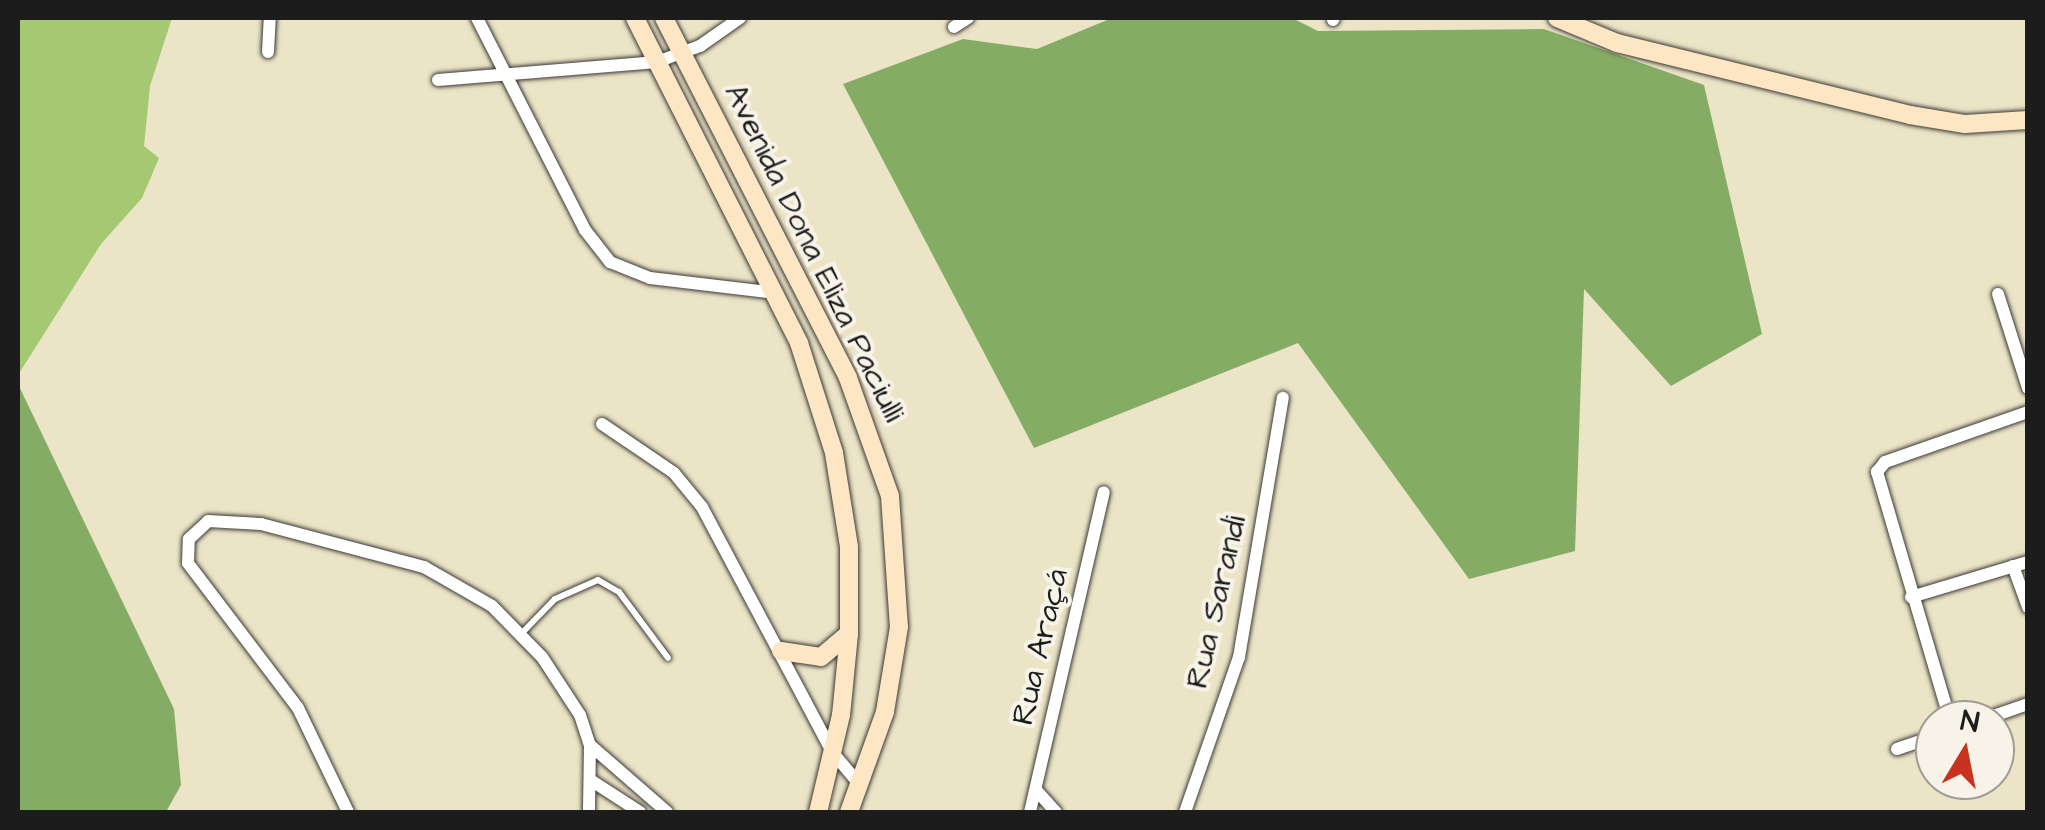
<!DOCTYPE html>
<meta charset="utf-8">
<style>
body{margin:0}
#map{position:relative;width:2045px;height:830px;overflow:hidden;background:#ece4c7;font-family:"Architects Daughter",sans-serif}
div>[style]{position:absolute}
.green>*{inset:0;background:#a5c872}
.forest>*{inset:0;background:#84ac64}
.roads{filter:drop-shadow(0 0 2px #3b3a36) drop-shadow(0 0 2px #3b3a36)}
.lane>*{height:6px;margin:-3px;padding:0 3px;transform-origin:3px;border-radius:3px;background:#fff}
.street>*{height:12px;margin:-6px;padding:0 6px;transform-origin:6px;border-radius:6px;background:#fff}
.secondary>*{height:18px;margin:-9px;padding:0 9px;transform-origin:9px;border-radius:9px;background:#fce6c4}
span{translate:-50% -50%;white-space:nowrap;text-align:center;line-height:1.15;-webkit-text-stroke:8px #f7f3e8;paint-order:stroke}
.street-label{font-size:32px;color:#1c1c1c}
.frame{position:absolute;inset:0;border:20px solid #1c1c1c;pointer-events:none}
.north{position:absolute;left:1915px;top:700px;width:100px;height:100px;box-sizing:border-box;background:#f7f3e8;border:2px solid #9f9d96;border-radius:50%;rotate:10deg;font-size:28px;font-weight:700;line-height:40px;text-align:center;color:#1c1c1c}
.north::after{content:'';display:block;margin:auto;width:35px;height:45px;background:#c8321e;clip-path:polygon(50% 0,100% 100%,50% 72%,0 100%)}
</style>
<div id="map">
<div class="green">
<div style="clip-path:polygon(18px 18px,172px 18px,150px 86px,144px 146px,159px 158px,142px 198px,101px 244px,18px 375px)"></div>
</div>
<div class="forest">
<div style="clip-path:polygon(1112px 18px,1292px 18px,1318px 31px,1544px 29px,1704px 85px,1762px 334px,1671px 386px,1584px 289px,1575px 551px,1469px 579px,1298px 343px,1034px 448px,843px 84px,963px 39px,1037px 49px)"></div>
<div style="clip-path:polygon(18px 384px,174px 709px,181px 785px,166px 812px,18px 812px)"></div>
</div>
<div class="roads">
<div class="lane">
<div style="left:522px;top:633px;width:47px;rotate:-45.9deg"></div>
<div style="left:555px;top:599px;width:47px;rotate:-23.8deg"></div>
<div style="left:598px;top:580px;width:24px;rotate:30deg"></div>
<div style="left:619px;top:592px;width:82px;rotate:53.4deg"></div>
</div>
<div class="street">
<div style="left:477px;top:18px;width:238px;rotate:63deg"></div>
<div style="left:585px;top:230px;width:41px;rotate:52deg"></div>
<div style="left:610px;top:262px;width:43px;rotate:21.8deg"></div>
<div style="left:650px;top:278px;width:127px;rotate:6.8deg"></div>
<div style="left:1333px;top:20px;width:2px;rotate:-63deg"></div>
<div style="left:954px;top:27px;width:17px;rotate:-33deg"></div>
<div style="left:268px;top:52px;width:34px;rotate:-87deg"></div>
<div style="left:438px;top:80px;width:220px;rotate:-4.7deg"></div>
<div style="left:657px;top:62px;width:46px;rotate:-20.4deg"></div>
<div style="left:700px;top:46px;width:49px;rotate:-35deg"></div>
<div style="left:1998px;top:294px;width:99px;rotate:72.3deg"></div>
<div style="left:602px;top:424px;width:87px;rotate:34.2deg"></div>
<div style="left:674px;top:473px;width:44px;rotate:50.5deg"></div>
<div style="left:702px;top:507px;width:279px;rotate:62deg"></div>
<div style="left:833px;top:753px;width:42px;rotate:49.8deg"></div>
<div style="left:2013px;top:566px;width:44px;rotate:69.9deg"></div>
<div style="left:1911px;top:597px;width:122px;rotate:-16.7deg"></div>
<div style="left:1950px;top:720px;width:259px;rotate:-106.4deg"></div>
<div style="left:1877px;top:472px;width:13px;rotate:-51deg"></div>
<div style="left:1885px;top:462px;width:151px;rotate:-19.3deg"></div>
<div style="left:1982px;top:720px;width:49px;rotate:-19.2deg"></div>
<div style="left:590px;top:745px;width:102px;rotate:41deg"></div>
<div style="left:1897px;top:749px;width:40px;rotate:-18.9deg"></div>
<div style="left:592px;top:781px;width:57px;rotate:32.9deg"></div>
<div style="left:1036px;top:790px;width:30px;rotate:48deg"></div>
<div style="left:348px;top:812px;width:115px;rotate:-115.7deg"></div>
<div style="left:298px;top:708px;width:182px;rotate:-127.2deg"></div>
<div style="left:188px;top:563px;width:24px;rotate:-88deg"></div>
<div style="left:189px;top:539px;width:26px;rotate:-43deg"></div>
<div style="left:208px;top:521px;width:53px;rotate:3.2deg"></div>
<div style="left:261px;top:524px;width:169px;rotate:14.8deg"></div>
<div style="left:424px;top:567px;width:78px;rotate:29.8deg"></div>
<div style="left:492px;top:606px;width:71px;rotate:45.6deg"></div>
<div style="left:542px;top:657px;width:69px;rotate:56.8deg"></div>
<div style="left:580px;top:715px;width:32px;rotate:72deg"></div>
<div style="left:590px;top:745px;width:67px;rotate:90.9deg"></div>
<div style="left:1030px;top:812px;width:328px;rotate:-77deg"></div>
<div style="left:1185px;top:812px;width:164px;rotate:-70.8deg"></div>
<div style="left:1239px;top:657px;width:263px;rotate:-80.4deg"></div>
</div>
<div class="secondary">
<div style="left:635px;top:18px;width:364px;rotate:63.2deg"></div>
<div style="left:799px;top:343px;width:115px;rotate:72.3deg"></div>
<div style="left:834px;top:453px;width:95px;rotate:80.9deg"></div>
<div style="left:849px;top:547px;width:87px;rotate:90deg"></div>
<div style="left:849px;top:634px;width:81px;rotate:95.6deg"></div>
<div style="left:841px;top:715px;width:100px;rotate:103.3deg"></div>
<div style="left:664px;top:18px;width:404px;rotate:62.9deg"></div>
<div style="left:848px;top:378px;width:125px;rotate:70.4deg"></div>
<div style="left:890px;top:496px;width:131px;rotate:86.1deg"></div>
<div style="left:899px;top:627px;width:86px;rotate:99.4deg"></div>
<div style="left:885px;top:712px;width:106px;rotate:109.8deg"></div>
<div style="left:1557px;top:18px;width:65px;rotate:22.6deg"></div>
<div style="left:1617px;top:43px;width:302px;rotate:13.8deg"></div>
<div style="left:1910px;top:115px;width:56px;rotate:9.3deg"></div>
<div style="left:1965px;top:124px;width:63px;rotate:-3.6deg"></div>
<div style="left:781px;top:651px;width:40px;rotate:8.5deg"></div>
<div style="left:821px;top:657px;width:35px;rotate:-40deg"></div>
</div>
</div>
<div class="street-label">
<span style="left:814px;top:253px;rotate:64deg">Avenida Dona Eliza Paciulli</span>
<span style="left:1217px;top:602px;rotate:-77deg">Rua Sarandi</span>
<span style="left:1041px;top:647px;rotate:-77deg">Rua Araçá</span>
</div>
<div class="frame"></div>
<div class="north">N</div>
</div>
